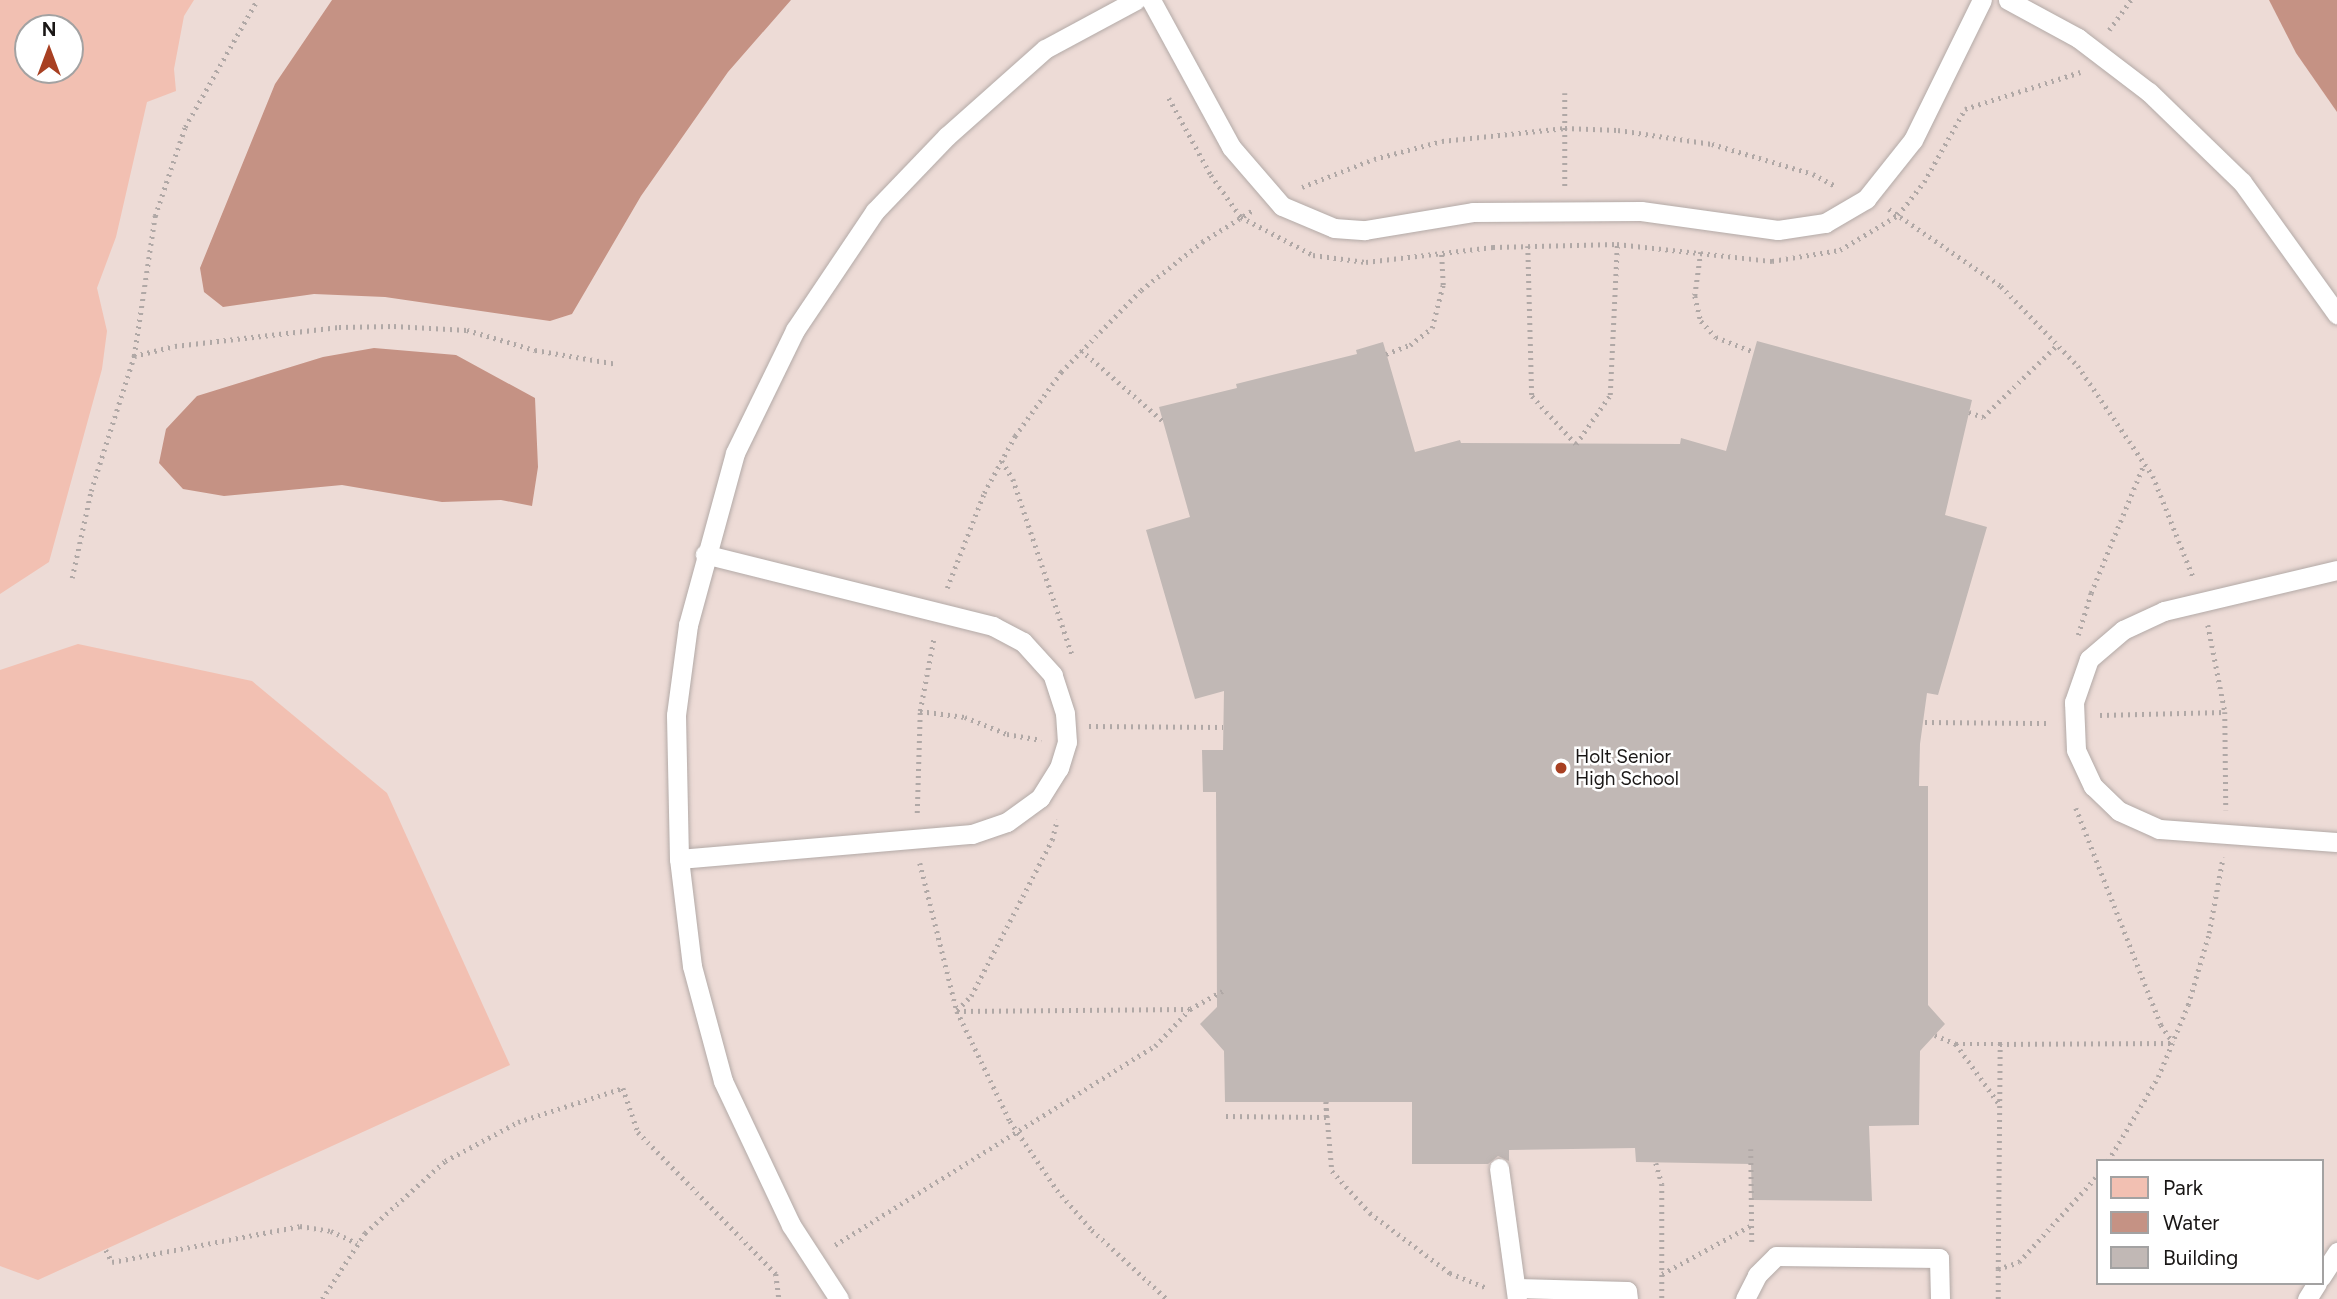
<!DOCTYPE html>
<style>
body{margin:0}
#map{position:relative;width:2337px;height:1299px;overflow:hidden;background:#f3e9e6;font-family:Figtree,sans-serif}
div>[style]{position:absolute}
.built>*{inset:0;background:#eddbd6}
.green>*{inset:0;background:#f2c0b2}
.water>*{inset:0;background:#c59284}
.building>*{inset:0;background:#c1b8b5}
.path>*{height:4.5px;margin-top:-2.25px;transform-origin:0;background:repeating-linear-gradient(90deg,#b0a8a6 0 2px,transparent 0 7px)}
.roads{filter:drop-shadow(0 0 2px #b3aaa7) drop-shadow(0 0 2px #b3aaa7)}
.service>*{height:19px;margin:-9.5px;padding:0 9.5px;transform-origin:9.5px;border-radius:9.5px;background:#fff}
.dots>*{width:19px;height:19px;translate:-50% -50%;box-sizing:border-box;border:4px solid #fff;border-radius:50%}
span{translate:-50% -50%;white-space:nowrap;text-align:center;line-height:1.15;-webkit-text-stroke:5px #fff;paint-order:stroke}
.poi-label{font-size:19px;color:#1a1716}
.left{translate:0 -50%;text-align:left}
.legend{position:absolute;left:2096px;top:1159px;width:228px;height:126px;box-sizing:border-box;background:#fff;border:2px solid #a3a2a2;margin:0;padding:9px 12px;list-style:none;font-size:21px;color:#1a1716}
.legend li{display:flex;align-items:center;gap:14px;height:35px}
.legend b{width:35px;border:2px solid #a3a2a2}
.north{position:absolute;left:14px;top:14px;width:70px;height:70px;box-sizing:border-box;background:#fff;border:2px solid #a3a2a2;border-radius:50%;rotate:0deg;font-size:19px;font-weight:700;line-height:28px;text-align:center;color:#1a1716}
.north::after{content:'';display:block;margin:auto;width:24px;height:32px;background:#a84022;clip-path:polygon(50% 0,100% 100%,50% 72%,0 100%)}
</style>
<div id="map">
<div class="built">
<div style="clip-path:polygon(evenodd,0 0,2337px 0,2337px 1299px,0 1299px,0 0,28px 28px,70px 28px,70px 70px,28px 70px,28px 28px,0 0,2097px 1161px,2321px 1161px,2321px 1283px,2097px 1283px,2097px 1161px)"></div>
</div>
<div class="green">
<div style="clip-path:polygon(evenodd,0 0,194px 0,184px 16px,174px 69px,176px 91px,147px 102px,116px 237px,97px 288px,107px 331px,102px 369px,49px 562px,0 594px,0 0,70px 28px,70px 70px,28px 70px,28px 28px,70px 28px)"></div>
<div style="clip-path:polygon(78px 644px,252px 681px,387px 793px,510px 1065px,38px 1280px,0 1266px,0 670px)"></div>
</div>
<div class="water">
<div style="clip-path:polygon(332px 0,791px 0,728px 72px,641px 196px,572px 314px,550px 321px,385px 297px,314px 294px,223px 307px,204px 292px,200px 268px,275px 84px)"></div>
<div style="clip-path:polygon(2269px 0,2337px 0,2337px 112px,2296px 53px)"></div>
<div style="clip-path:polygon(374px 348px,456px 355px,535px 398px,538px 467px,532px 506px,501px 500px,442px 502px,342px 485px,224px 496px,183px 489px,159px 463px,166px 429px,197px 396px,323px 357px)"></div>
</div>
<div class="building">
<div style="clip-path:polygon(1757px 341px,1972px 400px,1945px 515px,1987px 527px,1938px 695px,1927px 693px,1920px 744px,1919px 786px,1928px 786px,1928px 1005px,1945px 1024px,1920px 1051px,1919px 1125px,1869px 1126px,1872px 1201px,1752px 1200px,1751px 1164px,1636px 1162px,1635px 1148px,1509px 1150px,1509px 1161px,1498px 1156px,1488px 1164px,1412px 1164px,1412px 1102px,1225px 1102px,1224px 1051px,1200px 1024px,1217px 1007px,1216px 792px,1203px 792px,1202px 750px,1223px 750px,1224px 691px,1195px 699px,1146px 530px,1190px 517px,1159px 407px,1237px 388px,1236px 384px,1357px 354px,1356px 350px,1383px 342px,1415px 452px,1460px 440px,1461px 443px,1680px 444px,1681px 438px,1726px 451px)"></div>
</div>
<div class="path">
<div style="left:2109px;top:30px;width:37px;rotate:-54deg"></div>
<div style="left:1565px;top:93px;width:94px;rotate:90deg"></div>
<div style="left:1169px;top:98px;width:88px;rotate:61.4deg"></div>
<div style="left:1211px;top:175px;width:52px;rotate:54.5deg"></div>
<div style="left:1241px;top:217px;width:81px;rotate:27.8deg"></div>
<div style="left:1313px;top:255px;width:53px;rotate:7.5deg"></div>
<div style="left:1366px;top:262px;width:128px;rotate:-6.7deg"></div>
<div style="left:1493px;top:247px;width:124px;rotate:-1.4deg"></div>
<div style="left:1617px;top:244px;width:156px;rotate:6.3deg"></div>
<div style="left:1772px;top:261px;width:69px;rotate:-9.2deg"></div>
<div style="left:1840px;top:250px;width:68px;rotate:-31.1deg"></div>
<div style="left:1898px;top:215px;width:42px;rotate:-51.8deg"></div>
<div style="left:1924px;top:182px;width:84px;rotate:-60.7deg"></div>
<div style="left:1965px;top:109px;width:121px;rotate:-17.8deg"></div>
<div style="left:1302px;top:187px;width:77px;rotate:-21.3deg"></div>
<div style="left:1374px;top:159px;width:70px;rotate:-14.8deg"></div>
<div style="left:1442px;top:141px;width:124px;rotate:-6deg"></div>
<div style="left:1565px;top:128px;width:53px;rotate:2.2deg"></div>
<div style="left:1618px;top:130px;width:95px;rotate:8.5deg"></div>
<div style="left:1712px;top:144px;width:105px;rotate:16.5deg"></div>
<div style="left:1813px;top:174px;width:26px;rotate:28deg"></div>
<div style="left:1889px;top:209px;width:136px;rotate:34.5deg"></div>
<div style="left:2001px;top:286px;width:111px;rotate:46.1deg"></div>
<div style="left:2078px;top:366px;width:133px;rotate:55.7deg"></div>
<div style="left:2153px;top:476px;width:111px;rotate:68.3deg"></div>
<div style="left:1528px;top:246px;width:150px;rotate:88.5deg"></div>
<div style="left:1532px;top:396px;width:65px;rotate:47.5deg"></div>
<div style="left:1576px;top:444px;width:60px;rotate:-55.2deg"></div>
<div style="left:1610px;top:395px;width:151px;rotate:-87.3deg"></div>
<div style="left:1701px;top:252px;width:44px;rotate:97.8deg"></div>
<div style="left:1695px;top:296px;width:26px;rotate:77deg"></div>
<div style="left:1701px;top:321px;width:22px;rotate:47deg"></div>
<div style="left:1716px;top:337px;width:41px;rotate:21.5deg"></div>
<div style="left:1081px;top:350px;width:108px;rotate:40.9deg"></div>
<div style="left:1386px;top:354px;width:26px;rotate:-21deg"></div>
<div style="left:1410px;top:345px;width:28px;rotate:-38deg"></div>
<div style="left:1432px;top:328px;width:44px;rotate:-75.7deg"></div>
<div style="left:1443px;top:285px;width:33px;rotate:-93deg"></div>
<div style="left:134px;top:356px;width:42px;rotate:-13.7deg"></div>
<div style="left:175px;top:346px;width:165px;rotate:-6.6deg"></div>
<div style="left:339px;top:327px;width:55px;rotate:-1deg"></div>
<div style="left:394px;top:326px;width:73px;rotate:3.1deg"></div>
<div style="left:467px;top:330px;width:71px;rotate:16.4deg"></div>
<div style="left:535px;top:350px;width:83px;rotate:9.7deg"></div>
<div style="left:1969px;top:412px;width:15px;rotate:20deg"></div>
<div style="left:1983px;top:417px;width:105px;rotate:-44.2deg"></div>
<div style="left:1002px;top:461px;width:21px;rotate:59deg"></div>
<div style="left:1013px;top:479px;width:185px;rotate:71.4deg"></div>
<div style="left:72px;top:578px;width:89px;rotate:-77.7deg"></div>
<div style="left:91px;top:491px;width:142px;rotate:-72.3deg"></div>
<div style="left:134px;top:356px;width:142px;rotate:-81.5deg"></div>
<div style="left:155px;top:216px;width:94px;rotate:-71.4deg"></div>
<div style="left:185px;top:127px;width:146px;rotate:-60.4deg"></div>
<div style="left:947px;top:588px;width:102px;rotate:-68.7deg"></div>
<div style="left:984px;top:493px;width:65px;rotate:-61.5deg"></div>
<div style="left:1015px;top:436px;width:79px;rotate:-54.3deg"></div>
<div style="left:1061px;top:372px;width:115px;rotate:-45.7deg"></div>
<div style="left:1141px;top:290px;width:78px;rotate:-38.2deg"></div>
<div style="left:1202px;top:242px;width:60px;rotate:-32.1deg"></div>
<div style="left:2208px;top:625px;width:89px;rotate:78.9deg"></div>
<div style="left:2225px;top:712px;width:98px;rotate:89.4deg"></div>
<div style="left:2078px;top:635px;width:44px;rotate:-72.8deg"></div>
<div style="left:2091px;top:593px;width:139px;rotate:-67.7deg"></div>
<div style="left:920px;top:711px;width:45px;rotate:7.6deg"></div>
<div style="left:965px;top:717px;width:45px;rotate:22deg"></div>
<div style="left:1007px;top:734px;width:35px;rotate:10deg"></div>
<div style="left:2100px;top:715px;width:125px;rotate:-1.4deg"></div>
<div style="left:1925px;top:722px;width:123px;rotate:0.5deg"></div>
<div style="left:1089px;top:726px;width:134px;rotate:0.4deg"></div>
<div style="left:2076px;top:808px;width:233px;rotate:68.6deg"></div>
<div style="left:2161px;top:1025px;width:21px;rotate:55deg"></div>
<div style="left:917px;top:813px;width:102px;rotate:-88.3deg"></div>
<div style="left:920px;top:711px;width:75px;rotate:-79.3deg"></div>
<div style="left:920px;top:863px;width:153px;rotate:76deg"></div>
<div style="left:957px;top:1011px;width:122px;rotate:64.3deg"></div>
<div style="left:1010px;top:1121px;width:83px;rotate:55.7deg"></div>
<div style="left:1057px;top:1190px;width:53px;rotate:48.8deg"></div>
<div style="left:1092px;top:1230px;width:102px;rotate:42.6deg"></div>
<div style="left:957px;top:1010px;width:20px;rotate:-45deg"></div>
<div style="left:971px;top:996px;width:176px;rotate:-62.6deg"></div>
<div style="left:1052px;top:840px;width:21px;rotate:-76deg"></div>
<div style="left:957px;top:1011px;width:232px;rotate:-0.5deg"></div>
<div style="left:1935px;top:1035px;width:23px;rotate:23deg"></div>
<div style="left:1956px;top:1044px;width:44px"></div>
<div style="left:1956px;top:1044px;width:75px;rotate:54.2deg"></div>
<div style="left:1226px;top:1116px;width:100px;rotate:0.6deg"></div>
<div style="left:1326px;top:1117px;width:15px;rotate:-90deg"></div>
<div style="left:1326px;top:1102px;width:69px;rotate:85deg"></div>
<div style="left:1332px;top:1171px;width:57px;rotate:47.9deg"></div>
<div style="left:1370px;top:1213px;width:100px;rotate:36.9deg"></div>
<div style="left:1450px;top:1273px;width:40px;rotate:22deg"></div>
<div style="left:1751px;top:1149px;width:94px;rotate:89.4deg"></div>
<div style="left:2108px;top:1161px;width:98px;rotate:-59.2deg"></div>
<div style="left:2158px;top:1077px;width:78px;rotate:-67.4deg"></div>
<div style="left:2188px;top:1005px;width:75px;rotate:-73.7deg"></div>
<div style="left:2209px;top:933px;width:77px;rotate:-79.6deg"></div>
<div style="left:1656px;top:1163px;width:22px;rotate:74deg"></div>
<div style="left:1662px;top:1184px;width:115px;rotate:90deg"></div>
<div style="left:835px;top:1245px;width:377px;rotate:-31.9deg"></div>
<div style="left:1155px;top:1046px;width:51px;rotate:-46.6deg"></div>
<div style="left:1190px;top:1009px;width:39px;rotate:-29deg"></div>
<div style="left:106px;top:1250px;width:13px;rotate:63deg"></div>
<div style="left:112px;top:1262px;width:191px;rotate:-10.8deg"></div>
<div style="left:300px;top:1226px;width:31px;rotate:9deg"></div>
<div style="left:331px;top:1231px;width:29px;rotate:25deg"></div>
<div style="left:1998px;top:1269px;width:225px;rotate:-89.5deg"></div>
<div style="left:2000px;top:1044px;width:173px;rotate:-0.3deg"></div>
<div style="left:1662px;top:1274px;width:102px;rotate:-28.6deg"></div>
<div style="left:322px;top:1299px;width:79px;rotate:-56.9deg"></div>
<div style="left:365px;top:1233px;width:108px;rotate:-42deg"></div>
<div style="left:445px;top:1161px;width:83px;rotate:-28.1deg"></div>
<div style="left:518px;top:1122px;width:110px;rotate:-17.9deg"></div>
<div style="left:623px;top:1088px;width:46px;rotate:71.2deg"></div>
<div style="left:638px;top:1132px;width:198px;rotate:45.8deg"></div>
<div style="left:776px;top:1274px;width:25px;rotate:83deg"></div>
<div style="left:1998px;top:1299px;width:30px;rotate:-90deg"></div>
<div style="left:1998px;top:1269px;width:22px;rotate:-18deg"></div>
<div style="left:2019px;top:1262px;width:116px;rotate:-47.8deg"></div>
</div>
<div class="roads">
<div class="service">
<div style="left:1151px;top:0;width:167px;rotate:61.4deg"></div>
<div style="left:1231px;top:147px;width:78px;rotate:49.2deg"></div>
<div style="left:1282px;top:206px;width:56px;rotate:22.9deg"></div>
<div style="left:1334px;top:228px;width:31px;rotate:4deg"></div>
<div style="left:1365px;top:230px;width:109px;rotate:-9.5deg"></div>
<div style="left:1473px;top:212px;width:168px;rotate:-0.3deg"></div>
<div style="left:1641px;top:211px;width:138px;rotate:7.9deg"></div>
<div style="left:1778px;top:230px;width:48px;rotate:-8.5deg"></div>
<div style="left:1825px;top:223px;width:48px;rotate:-30.3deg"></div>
<div style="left:1866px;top:199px;width:75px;rotate:-51.5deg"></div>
<div style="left:1913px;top:140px;width:156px;rotate:-63.8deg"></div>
<div style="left:2008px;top:0;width:80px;rotate:28.5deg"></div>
<div style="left:2078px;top:38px;width:89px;rotate:37.3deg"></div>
<div style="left:2149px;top:92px;width:129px;rotate:44.1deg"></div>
<div style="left:2242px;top:182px;width:163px;rotate:54.3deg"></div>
<div style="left:2337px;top:570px;width:178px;rotate:166.7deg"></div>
<div style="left:2164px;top:611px;width:45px;rotate:155.1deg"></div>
<div style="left:2123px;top:630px;width:45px;rotate:139.5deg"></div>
<div style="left:2089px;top:659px;width:46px;rotate:109.2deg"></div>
<div style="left:2074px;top:702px;width:48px;rotate:87.6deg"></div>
<div style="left:2076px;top:750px;width:40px;rotate:65deg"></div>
<div style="left:2093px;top:786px;width:36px;rotate:44deg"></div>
<div style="left:2119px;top:811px;width:44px;rotate:24.2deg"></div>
<div style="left:2159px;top:829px;width:178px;rotate:4.2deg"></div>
<div style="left:679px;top:859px;width:294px;rotate:-4.9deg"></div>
<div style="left:972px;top:834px;width:37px;rotate:-19deg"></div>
<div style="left:1007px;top:822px;width:41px;rotate:-36deg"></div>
<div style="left:1040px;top:798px;width:36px;rotate:-58deg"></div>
<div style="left:1059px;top:768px;width:27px;rotate:-73deg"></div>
<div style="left:1067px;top:742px;width:29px;rotate:-94deg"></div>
<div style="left:1065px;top:713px;width:40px;rotate:-108deg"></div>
<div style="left:1053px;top:675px;width:45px;rotate:-132.3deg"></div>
<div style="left:1023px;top:642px;width:34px;rotate:-152deg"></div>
<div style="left:993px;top:626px;width:297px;rotate:-166deg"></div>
<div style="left:1499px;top:1168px;width:132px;rotate:82.2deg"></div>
<div style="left:2321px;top:1277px;width:30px;rotate:-57deg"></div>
<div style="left:1517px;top:1288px;width:110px;rotate:1.6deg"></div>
<div style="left:1627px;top:1291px;width:8px;rotate:83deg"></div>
<div style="left:839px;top:1299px;width:88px;rotate:-123deg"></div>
<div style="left:791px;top:1225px;width:159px;rotate:-115.3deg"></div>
<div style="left:723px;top:1081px;width:119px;rotate:-105.1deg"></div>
<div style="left:692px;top:966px;width:108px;rotate:-96.9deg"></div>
<div style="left:679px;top:859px;width:144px;rotate:-91.2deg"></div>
<div style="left:676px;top:715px;width:91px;rotate:-82.4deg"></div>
<div style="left:688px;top:625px;width:178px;rotate:-74.7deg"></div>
<div style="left:735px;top:453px;width:137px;rotate:-64deg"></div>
<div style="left:795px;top:330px;width:143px;rotate:-56.1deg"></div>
<div style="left:875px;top:211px;width:104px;rotate:-46.2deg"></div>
<div style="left:947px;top:136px;width:131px;rotate:-41.6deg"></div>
<div style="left:1045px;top:49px;width:103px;rotate:-28.3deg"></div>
<div style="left:1745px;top:1299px;width:27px;rotate:-63deg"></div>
<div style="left:1757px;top:1275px;width:27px;rotate:-45deg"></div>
<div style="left:1776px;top:1256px;width:163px;rotate:0.7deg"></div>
<div style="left:1939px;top:1258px;width:41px;rotate:88.6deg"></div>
<div style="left:2307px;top:1299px;width:19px;rotate:-58deg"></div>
</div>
</div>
<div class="dots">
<div style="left:1561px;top:768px;background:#a84022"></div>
</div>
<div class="poi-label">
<span class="left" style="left:1575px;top:768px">Holt Senior<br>High School</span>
</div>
<ul class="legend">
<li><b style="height:19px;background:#f2c0b2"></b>Park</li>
<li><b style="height:19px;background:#c59284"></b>Water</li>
<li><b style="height:19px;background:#c1b8b5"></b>Building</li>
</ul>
<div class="north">N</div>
</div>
